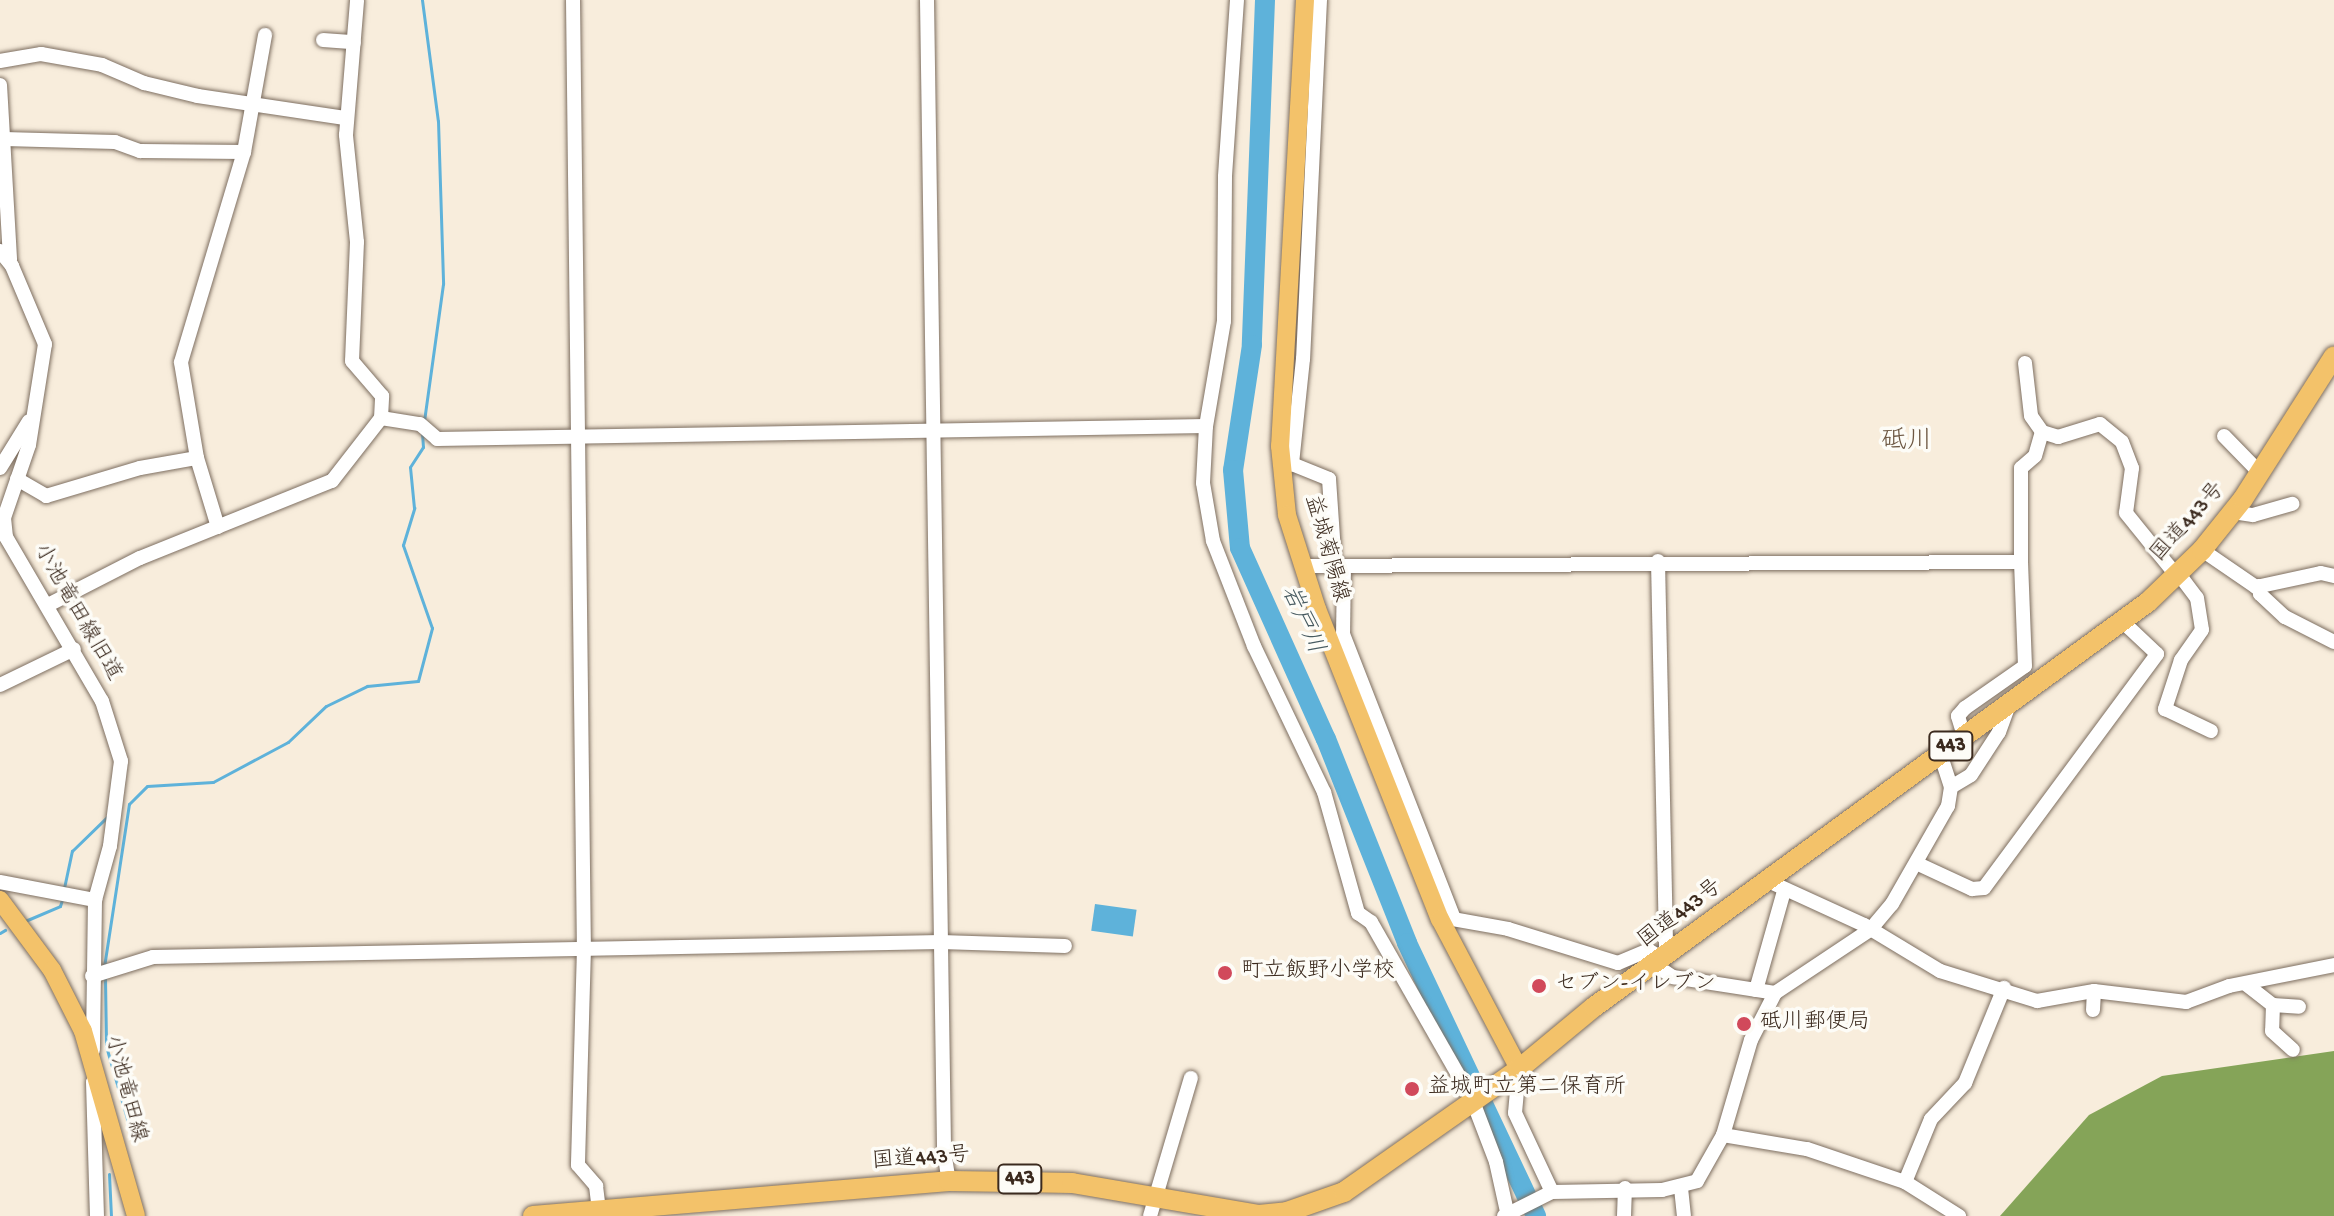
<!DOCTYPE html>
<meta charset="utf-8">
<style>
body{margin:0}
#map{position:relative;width:2334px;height:1216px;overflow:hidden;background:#f8eddc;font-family:"Gochi Hand","Klee One",sans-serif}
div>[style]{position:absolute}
.forest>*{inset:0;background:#85a458}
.water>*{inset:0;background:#5eb2da;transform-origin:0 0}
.stream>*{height:3px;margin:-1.5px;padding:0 1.5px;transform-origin:1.5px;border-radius:1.5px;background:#5eb2da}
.river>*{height:20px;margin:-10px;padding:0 10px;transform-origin:10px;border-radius:10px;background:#5eb2da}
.roads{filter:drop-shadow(0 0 2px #7d6e60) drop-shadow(0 0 2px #7d6e60)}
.minor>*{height:14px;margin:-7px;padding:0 7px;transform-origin:7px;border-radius:7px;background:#fff}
.major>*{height:18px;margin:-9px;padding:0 9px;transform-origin:9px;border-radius:9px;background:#f3c26a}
.highway>*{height:20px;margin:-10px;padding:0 10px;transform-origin:10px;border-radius:10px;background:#f3c26a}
.dots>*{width:22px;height:22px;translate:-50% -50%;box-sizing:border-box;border:4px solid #fdfcf7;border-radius:50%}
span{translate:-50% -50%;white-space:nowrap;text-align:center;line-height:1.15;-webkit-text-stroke:7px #fdfcf7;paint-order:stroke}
.shield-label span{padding:2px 6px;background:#fdfcf7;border:2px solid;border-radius:6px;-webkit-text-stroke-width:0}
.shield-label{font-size:20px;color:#3b2a1e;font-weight:700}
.street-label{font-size:22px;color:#3b2a1e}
.poi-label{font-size:22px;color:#3b2a1e}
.left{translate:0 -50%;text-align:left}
.water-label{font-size:24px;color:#475a60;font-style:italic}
.quarter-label{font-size:26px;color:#6d5742}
</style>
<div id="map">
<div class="forest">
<div style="clip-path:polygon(2334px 1051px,2334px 1216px,2000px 1216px,2089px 1115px,2162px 1076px)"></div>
</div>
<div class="water">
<div style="left:1095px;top:904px;width:42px;height:27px;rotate:8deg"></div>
</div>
<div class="stream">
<div style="left:422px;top:0;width:122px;rotate:82.5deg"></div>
<div style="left:438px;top:121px;width:163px;rotate:88.2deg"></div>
<div style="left:443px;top:284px;width:138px;rotate:97.9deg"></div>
<div style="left:64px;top:888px;width:38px;rotate:-78deg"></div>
<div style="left:72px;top:851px;width:49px;rotate:-44.2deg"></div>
<div style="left:25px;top:921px;width:38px;rotate:-23deg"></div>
<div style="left:60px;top:906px;width:6px;rotate:-72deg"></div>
<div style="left:0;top:933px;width:6px;rotate:-31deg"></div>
<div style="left:104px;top:967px;width:165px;rotate:-81.3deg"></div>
<div style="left:129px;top:804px;width:25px;rotate:-45deg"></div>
<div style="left:147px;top:786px;width:66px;rotate:-3.5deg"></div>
<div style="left:213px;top:782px;width:85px;rotate:-28.1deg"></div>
<div style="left:288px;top:742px;width:52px;rotate:-43.5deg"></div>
<div style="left:326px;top:706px;width:46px;rotate:-26deg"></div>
<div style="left:367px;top:686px;width:51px;rotate:-5.6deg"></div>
<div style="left:418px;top:681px;width:55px;rotate:-75.2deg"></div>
<div style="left:432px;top:628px;width:88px;rotate:-109.3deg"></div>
<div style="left:403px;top:545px;width:39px;rotate:-73deg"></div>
<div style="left:414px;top:508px;width:41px;rotate:-95.6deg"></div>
<div style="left:410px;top:467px;width:24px;rotate:-57deg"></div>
<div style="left:423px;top:447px;width:14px;rotate:-94deg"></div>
<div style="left:105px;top:979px;width:67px;rotate:89.1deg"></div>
<div style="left:106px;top:1046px;width:86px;rotate:73.9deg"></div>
<div style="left:109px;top:1174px;width:42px;rotate:87.3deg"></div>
</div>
<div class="river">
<div style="left:1265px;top:0;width:345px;rotate:92.2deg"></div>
<div style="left:1252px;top:345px;width:126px;rotate:98.6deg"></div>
<div style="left:1233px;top:470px;width:78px;rotate:84.9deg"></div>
<div style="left:1240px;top:548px;width:209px;rotate:65.8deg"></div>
<div style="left:1326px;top:739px;width:219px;rotate:68.3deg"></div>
<div style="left:1407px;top:943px;width:302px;rotate:64.7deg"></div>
</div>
<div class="roads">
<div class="minor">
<div style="left:573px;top:0;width:948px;rotate:89.34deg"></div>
<div style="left:584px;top:948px;width:217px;rotate:91.6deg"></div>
<div style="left:578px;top:1165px;width:28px;rotate:49deg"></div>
<div style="left:596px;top:1186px;width:24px;rotate:83deg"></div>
<div style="left:927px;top:0;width:1151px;rotate:89.15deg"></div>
<div style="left:944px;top:1151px;width:30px;rotate:81deg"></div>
<div style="left:1237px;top:0;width:177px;rotate:93.9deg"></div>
<div style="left:1225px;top:177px;width:144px;rotate:90.4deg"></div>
<div style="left:1224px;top:321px;width:107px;rotate:99.7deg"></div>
<div style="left:1206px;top:426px;width:57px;rotate:93deg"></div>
<div style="left:1203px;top:483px;width:59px;rotate:80.2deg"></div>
<div style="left:1213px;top:541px;width:113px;rotate:68.7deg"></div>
<div style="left:1254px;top:646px;width:162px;rotate:64.4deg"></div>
<div style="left:1324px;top:792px;width:126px;rotate:74.3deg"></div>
<div style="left:1358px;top:913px;width:16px;rotate:35deg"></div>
<div style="left:1371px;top:922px;width:204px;rotate:60.3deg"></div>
<div style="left:1472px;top:1099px;width:67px;rotate:69.1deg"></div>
<div style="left:1496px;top:1162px;width:55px;rotate:77.5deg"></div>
<div style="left:1320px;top:0;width:359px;rotate:92.7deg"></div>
<div style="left:1303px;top:359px;width:106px;rotate:96deg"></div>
<div style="left:1292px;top:464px;width:40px;rotate:22deg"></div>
<div style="left:1329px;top:479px;width:87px;rotate:86.1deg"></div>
<div style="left:323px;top:40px;width:31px;rotate:4deg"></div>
<div style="left:0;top:61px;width:42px;rotate:-9.7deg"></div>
<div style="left:41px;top:54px;width:62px;rotate:10.2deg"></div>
<div style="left:102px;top:65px;width:46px;rotate:23.2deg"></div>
<div style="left:144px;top:83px;width:56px;rotate:13.5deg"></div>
<div style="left:198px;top:96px;width:150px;rotate:8.5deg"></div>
<div style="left:0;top:85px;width:175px;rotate:86.7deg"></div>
<div style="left:4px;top:139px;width:111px;rotate:1.5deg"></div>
<div style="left:115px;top:142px;width:27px;rotate:20deg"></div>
<div style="left:140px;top:151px;width:104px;rotate:0.6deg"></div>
<div style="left:0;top:251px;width:19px;rotate:51deg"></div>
<div style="left:12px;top:266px;width:85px;rotate:67.1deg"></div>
<div style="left:45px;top:344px;width:102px;rotate:99deg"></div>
<div style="left:29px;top:445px;width:77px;rotate:108.9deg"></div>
<div style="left:4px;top:518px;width:19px;rotate:84deg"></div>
<div style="left:6px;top:537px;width:190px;rotate:59.7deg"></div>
<div style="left:102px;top:701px;width:63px;rotate:72.4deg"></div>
<div style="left:121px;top:761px;width:86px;rotate:97.4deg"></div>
<div style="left:110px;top:846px;width:56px;rotate:105.5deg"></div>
<div style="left:95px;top:900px;width:150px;rotate:90.8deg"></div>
<div style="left:2025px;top:363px;width:53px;rotate:83.5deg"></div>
<div style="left:2031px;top:416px;width:19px;rotate:55deg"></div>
<div style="left:2042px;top:432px;width:17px;rotate:17deg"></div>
<div style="left:2058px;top:437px;width:44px;rotate:-17.2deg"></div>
<div style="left:2100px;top:424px;width:28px;rotate:39deg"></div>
<div style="left:2122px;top:442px;width:28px;rotate:69deg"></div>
<div style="left:2132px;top:468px;width:45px;rotate:97.6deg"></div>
<div style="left:2126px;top:513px;width:80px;rotate:51.1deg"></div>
<div style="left:381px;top:418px;width:39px;rotate:9deg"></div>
<div style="left:420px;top:424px;width:23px;rotate:41deg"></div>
<div style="left:437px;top:439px;width:769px;rotate:-0.97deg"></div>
<div style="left:2224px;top:436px;width:53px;rotate:45.8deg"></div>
<div style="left:0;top:468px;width:55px;rotate:-58.3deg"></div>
<div style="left:17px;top:479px;width:34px;rotate:30deg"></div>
<div style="left:46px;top:496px;width:98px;rotate:-16.6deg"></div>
<div style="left:140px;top:468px;width:58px;rotate:-10deg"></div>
<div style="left:2233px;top:512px;width:20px;rotate:9deg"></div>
<div style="left:2253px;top:515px;width:41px;rotate:-15.8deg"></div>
<div style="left:218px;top:527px;width:72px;rotate:-106.9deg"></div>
<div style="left:197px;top:458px;width:97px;rotate:-99.5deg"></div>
<div style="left:181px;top:362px;width:219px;rotate:-73.3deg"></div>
<div style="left:244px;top:152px;width:119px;rotate:-79.8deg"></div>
<div style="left:2202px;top:550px;width:65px;rotate:34.4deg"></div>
<div style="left:2256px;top:587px;width:66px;rotate:-12.2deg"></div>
<div style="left:2321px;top:573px;width:13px;rotate:13deg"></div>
<div style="left:1658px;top:561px;width:395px;rotate:88.8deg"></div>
<div style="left:1304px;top:566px;width:717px;rotate:-0.32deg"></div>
<div style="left:2021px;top:562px;width:94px;rotate:-90deg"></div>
<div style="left:2021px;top:468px;width:18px;rotate:-41deg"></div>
<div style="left:2035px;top:456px;width:25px;rotate:-74deg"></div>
<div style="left:1344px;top:566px;width:68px;rotate:90.8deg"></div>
<div style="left:1343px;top:634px;width:305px;rotate:68.7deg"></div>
<div style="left:2178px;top:573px;width:31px;rotate:53deg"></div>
<div style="left:2197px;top:598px;width:32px;rotate:81deg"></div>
<div style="left:2202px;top:630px;width:37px;rotate:125deg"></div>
<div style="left:2181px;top:660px;width:52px;rotate:108.1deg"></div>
<div style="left:2165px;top:709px;width:51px;rotate:25.6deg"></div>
<div style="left:2259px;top:586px;width:8px;rotate:83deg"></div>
<div style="left:2260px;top:594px;width:34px;rotate:43deg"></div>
<div style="left:2285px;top:617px;width:55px;rotate:27deg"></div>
<div style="left:48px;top:605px;width:103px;rotate:-27.1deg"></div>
<div style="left:140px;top:558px;width:207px;rotate:-21.9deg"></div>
<div style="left:332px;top:481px;width:80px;rotate:-52.1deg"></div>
<div style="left:381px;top:418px;width:22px;rotate:-87deg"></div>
<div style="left:382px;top:396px;width:46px;rotate:-130.6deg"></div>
<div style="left:352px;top:361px;width:119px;rotate:-87.6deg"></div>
<div style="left:357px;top:242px;width:108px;rotate:-95.9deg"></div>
<div style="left:346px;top:135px;width:135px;rotate:-85.3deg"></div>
<div style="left:0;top:685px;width:82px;rotate:-25.9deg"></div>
<div style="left:1964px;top:736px;width:21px;rotate:-107deg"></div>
<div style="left:1958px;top:716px;width:11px;rotate:-49deg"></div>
<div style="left:1965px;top:708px;width:73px;rotate:-35deg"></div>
<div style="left:2025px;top:666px;width:104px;rotate:-92.2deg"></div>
<div style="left:1951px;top:787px;width:23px;rotate:-31deg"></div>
<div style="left:1971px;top:775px;width:51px;rotate:-56.9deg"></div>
<div style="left:1999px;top:732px;width:30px;rotate:-70deg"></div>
<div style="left:1916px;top:863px;width:62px;rotate:24.9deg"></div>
<div style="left:1972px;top:889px;width:12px;rotate:-5deg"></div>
<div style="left:1984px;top:888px;width:291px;rotate:-53.5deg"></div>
<div style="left:2157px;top:654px;width:48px;rotate:-136.7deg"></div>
<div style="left:1768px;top:881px;width:106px;rotate:24.6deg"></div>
<div style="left:1864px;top:925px;width:89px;rotate:31.2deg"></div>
<div style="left:1940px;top:971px;width:102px;rotate:17.2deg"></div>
<div style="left:2037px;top:1001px;width:58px;rotate:-10deg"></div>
<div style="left:2094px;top:991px;width:93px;rotate:6.8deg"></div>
<div style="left:2186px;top:1002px;width:46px;rotate:-20.4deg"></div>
<div style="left:2229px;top:986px;width:107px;rotate:-11.3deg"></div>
<div style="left:0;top:882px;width:97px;rotate:10.7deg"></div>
<div style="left:1447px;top:918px;width:62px;rotate:10.2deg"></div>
<div style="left:1508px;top:929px;width:115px;rotate:17.2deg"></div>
<div style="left:1618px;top:963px;width:33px;rotate:-23deg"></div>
<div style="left:1648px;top:950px;width:17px;rotate:31deg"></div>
<div style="left:1655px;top:965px;width:22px;rotate:34deg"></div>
<div style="left:1673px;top:977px;width:103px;rotate:8.9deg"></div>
<div style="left:92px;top:976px;width:64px;rotate:-17.3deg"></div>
<div style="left:153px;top:957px;width:788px;rotate:-1.09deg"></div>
<div style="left:941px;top:942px;width:124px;rotate:1.8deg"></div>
<div style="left:2247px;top:985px;width:33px;rotate:38deg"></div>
<div style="left:2273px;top:1005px;width:26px;rotate:4deg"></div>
<div style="left:1756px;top:990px;width:103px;rotate:-74.2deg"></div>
<div style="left:2273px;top:1005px;width:26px;rotate:92deg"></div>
<div style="left:2272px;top:1031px;width:28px;rotate:42deg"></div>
<div style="left:2093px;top:1010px;width:19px;rotate:-87deg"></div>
<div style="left:1519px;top:1069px;width:44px;rotate:95.2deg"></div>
<div style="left:1515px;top:1113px;width:87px;rotate:64.9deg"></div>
<div style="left:93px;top:1082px;width:134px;rotate:88.3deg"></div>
<div style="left:1723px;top:1135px;width:85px;rotate:9.5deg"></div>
<div style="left:1807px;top:1149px;width:103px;rotate:18.6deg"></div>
<div style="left:1905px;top:1182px;width:64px;rotate:32.2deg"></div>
<div style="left:1905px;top:1182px;width:68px;rotate:-67.6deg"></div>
<div style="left:1931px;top:1119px;width:50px;rotate:-46.6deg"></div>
<div style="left:1965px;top:1083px;width:103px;rotate:-67.7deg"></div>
<div style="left:1681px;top:1188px;width:28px;rotate:84deg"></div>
<div style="left:1150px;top:1216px;width:144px;rotate:-73.5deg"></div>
<div style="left:1504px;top:1216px;width:54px;rotate:-26.6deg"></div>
<div style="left:1552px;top:1192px;width:110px;rotate:-1deg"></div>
<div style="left:1662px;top:1190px;width:36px;rotate:-14deg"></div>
<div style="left:1697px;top:1181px;width:53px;rotate:-60.5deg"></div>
<div style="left:1723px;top:1135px;width:99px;rotate:-73.6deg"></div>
<div style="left:1751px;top:1040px;width:53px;rotate:-62.9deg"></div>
<div style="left:1775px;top:993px;width:114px;rotate:-33.6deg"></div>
<div style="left:1870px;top:930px;width:34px;rotate:-50deg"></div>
<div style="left:1892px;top:904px;width:113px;rotate:-60.3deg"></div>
<div style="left:1948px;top:806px;width:19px;rotate:-81deg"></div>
<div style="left:1951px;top:787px;width:35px;rotate:-108deg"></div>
<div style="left:1624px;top:1216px;width:28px;rotate:-88deg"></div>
</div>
<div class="major">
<div style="left:1305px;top:0;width:447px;rotate:93.2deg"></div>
<div style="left:1280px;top:446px;width:69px;rotate:84.2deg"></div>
<div style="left:1287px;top:515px;width:99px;rotate:72.3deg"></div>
<div style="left:1317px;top:609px;width:334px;rotate:68.4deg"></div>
<div style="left:1440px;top:919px;width:170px;rotate:62.2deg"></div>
<div style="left:0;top:900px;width:87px;rotate:53.4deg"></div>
<div style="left:52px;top:970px;width:68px;rotate:63.1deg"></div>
<div style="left:83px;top:1031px;width:192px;rotate:74deg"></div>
</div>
<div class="highway">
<div style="left:533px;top:1216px;width:417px;rotate:-4.8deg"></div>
<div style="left:949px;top:1181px;width:123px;rotate:0.9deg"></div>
<div style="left:1072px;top:1183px;width:190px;rotate:9.7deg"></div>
<div style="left:1259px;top:1215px;width:28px;rotate:-6deg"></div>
<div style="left:1287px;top:1212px;width:60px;rotate:-19.3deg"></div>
<div style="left:1344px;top:1192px;width:214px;rotate:-35.1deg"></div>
<div style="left:1519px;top:1069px;width:97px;rotate:-39.6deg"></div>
<div style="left:1594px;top:1007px;width:686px;rotate:-36.17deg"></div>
<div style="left:2148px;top:602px;width:75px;rotate:-43.9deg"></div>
<div style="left:2202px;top:550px;width:65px;rotate:-51.2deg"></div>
<div style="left:2243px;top:499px;width:169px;rotate:-57.5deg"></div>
</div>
</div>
<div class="dots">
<div style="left:1225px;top:973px;background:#d1495b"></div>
<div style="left:1539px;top:986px;background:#d1495b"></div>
<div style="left:1744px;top:1024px;background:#d1495b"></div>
<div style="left:1412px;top:1089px;background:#d1495b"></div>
</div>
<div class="shield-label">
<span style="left:1951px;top:746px">443</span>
<span style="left:1020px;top:1179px">443</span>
</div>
<div class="street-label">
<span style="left:2189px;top:523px;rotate:-48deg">国道443号</span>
<span style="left:1325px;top:549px;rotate:74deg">益城菊陽線</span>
<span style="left:76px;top:613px;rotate:60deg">小池竜田線旧道</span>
<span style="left:1681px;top:915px;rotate:-37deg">国道443号</span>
<span style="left:124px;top:1089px;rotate:75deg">小池竜田線</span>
<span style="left:921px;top:1160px;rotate:-4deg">国道443号</span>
</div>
<div class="poi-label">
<span class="left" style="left:1241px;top:973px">町立飯野小学校</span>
<span class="left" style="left:1555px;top:986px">セブン-イレブン</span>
<span class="left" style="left:1760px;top:1024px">砥川郵便局</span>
<span class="left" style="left:1428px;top:1089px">益城町立第二保育所</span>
</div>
<div class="water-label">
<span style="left:1301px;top:620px;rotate:66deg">岩戸川</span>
</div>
<div class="quarter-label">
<span style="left:1907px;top:443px">砥川</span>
</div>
</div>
